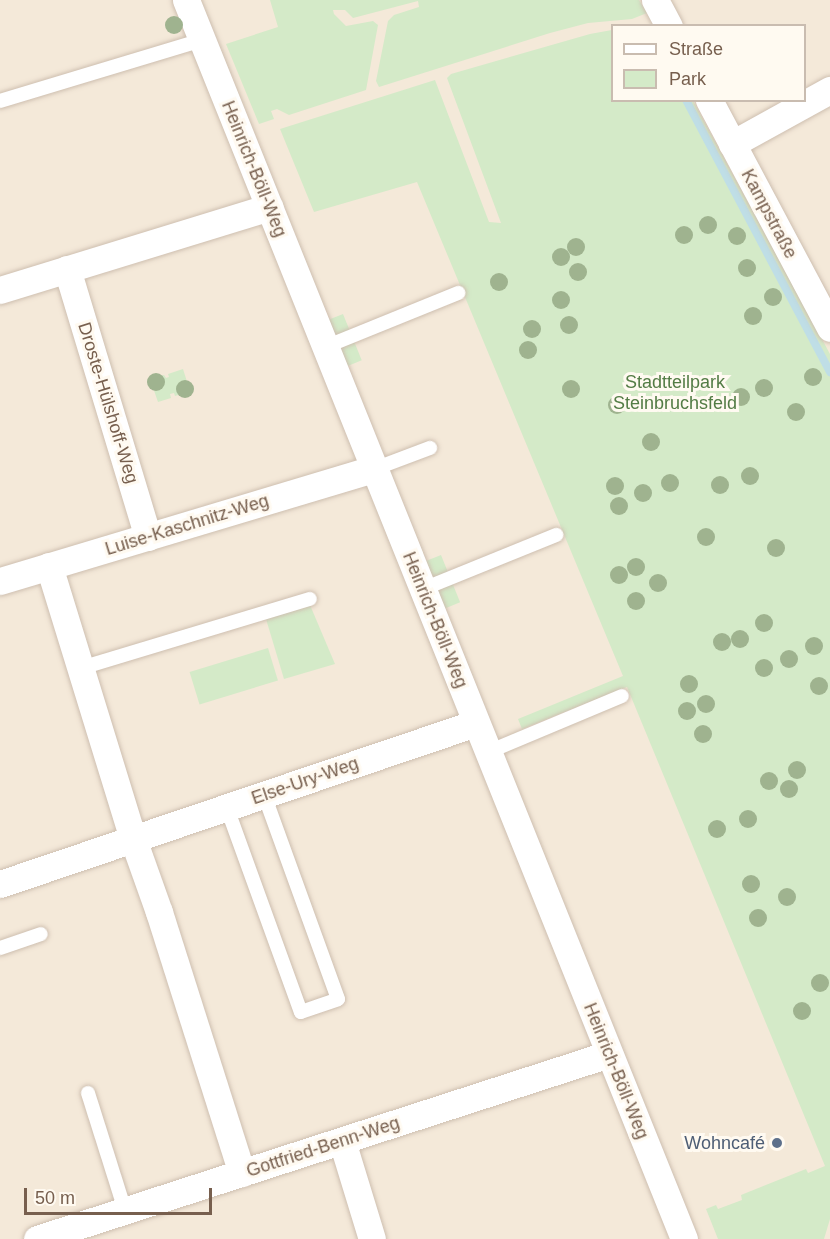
<!DOCTYPE html>
<meta charset="utf-8">
<style>
body{margin:0}
#map{position:relative;width:830px;height:1239px;overflow:hidden;background:#fcf6ea;font-family:Helvetica,sans-serif}
div>[style]{position:absolute}
.residential>*{inset:0;background:#f4e9d9}
.green>*{inset:0;background:#d4eac8;transform-origin:0 0}
.stream>*{height:8px;margin:-4px;padding:0 4px;transform-origin:4px;border-radius:4px;background:#bfdee6}
.roads{filter:drop-shadow(0 0 2px #cebfb0) drop-shadow(0 0 2px #cebfb0)}
.service>*{height:14px;margin:-7px;padding:0 7px;transform-origin:7px;border-radius:7px;background:#fff}
.minor>*{height:27px;margin:-13.5px;padding:0 13.5px;transform-origin:13.5px;border-radius:13.5px;background:#fff}
.trees>*{width:18px;height:18px;margin:-9px;border-radius:50%;background:#9fb38f}
.dots>*{width:16px;height:16px;translate:-50% -50%;box-sizing:border-box;border:3px solid #fffaf1;border-radius:50%}
span{translate:-50% -50%;white-space:nowrap;text-align:center;line-height:1.15;-webkit-text-stroke:6px #fffaf1;paint-order:stroke}
.street-label{font-size:18px;color:#775f4e}
.park-label{font-size:18px;color:#537c45}
.service-label{font-size:18px;color:#4e5e75}
.right{translate:-100% -50%;text-align:right}
.legend{position:absolute;left:611px;top:24px;width:195px;height:78px;box-sizing:border-box;background:#fffaf1;border:2px solid #c9bcb0;margin:0;padding:8px 10px;list-style:none;font-size:18px;color:#775f4e}
.legend li{display:flex;align-items:center;gap:12px;height:30px}
.legend b{width:30px;border:2px solid #c9bcb0}
.scale{position:absolute;left:24px;top:1188px;width:188px;height:27px;box-sizing:border-box;border:3px solid #775f4e;border-top:0;padding-left:8px;font-size:18px;line-height:21px;white-space:nowrap;color:#775f4e;-webkit-text-stroke:4px #fffaf1;paint-order:stroke}
</style>
<div id="map">
<div class="residential">
<div style="clip-path:polygon(evenodd,0 0,830px 0,830px 1239px,0 1239px,0 0,612px 26px,804px 26px,804px 100px,612px 100px,612px 26px)"></div>
</div>
<div class="green">
<div style="clip-path:polygon(270px 0,639px 0,647px 13px,632px 19px,588px 23px,550px 33px,379px 87px,376px 81px,388px 21px,394px 15px,419px 7px,418px 1px,353px 18px,345px 10px,333px 10px,334px 14px,346px 26px,373px 21px,378px 25px,366px 90px,289px 115px,277px 109px,271px 111px,274px 119px,259px 124px,226px 44px,278px 27px)"></div>
<div style="clip-path:polygon(612px 30px,612px 100px,693px 101px,830px 354px,830px 1219px,824px 1239px,718px 1239px,706px 1209px,716px 1205px,718px 1209px,742px 1200px,741px 1195px,806px 1169px,808px 1173px,825px 1166px,627px 687px,522px 729px,518px 719px,623px 676px,417px 182px,314px 212px,280px 129px,435px 80px,489px 222px,501px 223px,447px 78px,451px 74px,590px 34px)"></div>
<div style="left:343px;top:314px;width:50px;height:21px;rotate:68deg"></div>
<div style="clip-path:polygon(183px 369px,190px 391px,175px 396px,174px 393px,170px 394px,171px 398px,158px 402px,150px 379px,164px 375px,166px 378px,169px 377px,168px 374px)"></div>
<div style="left:441px;top:555px;width:51px;height:21px;rotate:68deg"></div>
<div style="clip-path:polygon(310px 605px,335px 664px,284px 679px,266px 619px)"></div>
<div style="left:268px;top:648px;width:34px;height:82px;rotate:73deg"></div>
</div>
<div class="stream">
<div style="left:686px;top:100px;width:308px;rotate:62.1deg"></div>
</div>
<div class="roads">
<div class="service">
<div style="left:0;top:101px;width:211px;rotate:-16.8deg"></div>
<div style="left:325px;top:347px;width:144px;rotate:-22.1deg"></div>
<div style="left:374px;top:469px;width:60px;rotate:-20.6deg"></div>
<div style="left:423px;top:589px;width:144px;rotate:-22.1deg"></div>
<div style="left:81px;top:668px;width:239px;rotate:-16.8deg"></div>
<div style="left:488px;top:752px;width:145px;rotate:-22.7deg"></div>
<div style="left:227px;top:808px;width:217px;rotate:70.1deg"></div>
<div style="left:301px;top:1012px;width:39px;rotate:-19deg"></div>
<div style="left:338px;top:999px;width:217px;rotate:-109.9deg"></div>
<div style="left:0;top:948px;width:43px;rotate:-18.9deg"></div>
<div style="left:88px;top:1093px;width:123px;rotate:72.5deg"></div>
</div>
<div class="minor">
<div style="left:186px;top:0;width:1335px;rotate:68.1deg"></div>
<div style="left:655px;top:0;width:30px;rotate:62deg"></div>
<div style="left:709px;top:100px;width:258px;rotate:62deg"></div>
<div style="left:732px;top:144px;width:112px;rotate:-28.9deg"></div>
<div style="left:67px;top:269px;width:280px;rotate:73.2deg"></div>
<div style="left:0;top:290px;width:282px;rotate:-17.1deg"></div>
<div style="left:49px;top:566px;width:286px;rotate:72.9deg"></div>
<div style="left:133px;top:839px;width:77px;rotate:70.4deg"></div>
<div style="left:159px;top:912px;width:274px;rotate:72.4deg"></div>
<div style="left:0;top:581px;width:390px;rotate:-16.7deg"></div>
<div style="left:0;top:884px;width:502px;rotate:-18.69deg"></div>
<div style="left:342px;top:1141px;width:102px;rotate:73deg"></div>
<div style="left:37px;top:1239px;width:601px;rotate:-17.92deg"></div>
</div>
</div>
<div class="trees">
<div style="left:174px;top:25px"></div>
<div style="left:708px;top:225px"></div>
<div style="left:684px;top:235px"></div>
<div style="left:737px;top:236px"></div>
<div style="left:576px;top:247px"></div>
<div style="left:561px;top:257px"></div>
<div style="left:747px;top:268px"></div>
<div style="left:578px;top:272px"></div>
<div style="left:499px;top:282px"></div>
<div style="left:773px;top:297px"></div>
<div style="left:561px;top:300px"></div>
<div style="left:753px;top:316px"></div>
<div style="left:569px;top:325px"></div>
<div style="left:532px;top:329px"></div>
<div style="left:528px;top:350px"></div>
<div style="left:813px;top:377px"></div>
<div style="left:156px;top:382px"></div>
<div style="left:764px;top:388px"></div>
<div style="left:185px;top:389px"></div>
<div style="left:571px;top:389px"></div>
<div style="left:741px;top:397px"></div>
<div style="left:617px;top:405px"></div>
<div style="left:796px;top:412px"></div>
<div style="left:651px;top:442px"></div>
<div style="left:750px;top:476px"></div>
<div style="left:670px;top:483px"></div>
<div style="left:720px;top:485px"></div>
<div style="left:615px;top:486px"></div>
<div style="left:643px;top:493px"></div>
<div style="left:619px;top:506px"></div>
<div style="left:706px;top:537px"></div>
<div style="left:776px;top:548px"></div>
<div style="left:636px;top:567px"></div>
<div style="left:619px;top:575px"></div>
<div style="left:658px;top:583px"></div>
<div style="left:636px;top:601px"></div>
<div style="left:764px;top:623px"></div>
<div style="left:740px;top:639px"></div>
<div style="left:722px;top:642px"></div>
<div style="left:814px;top:646px"></div>
<div style="left:789px;top:659px"></div>
<div style="left:764px;top:668px"></div>
<div style="left:689px;top:684px"></div>
<div style="left:819px;top:686px"></div>
<div style="left:706px;top:704px"></div>
<div style="left:687px;top:711px"></div>
<div style="left:703px;top:734px"></div>
<div style="left:797px;top:770px"></div>
<div style="left:769px;top:781px"></div>
<div style="left:789px;top:789px"></div>
<div style="left:748px;top:819px"></div>
<div style="left:717px;top:829px"></div>
<div style="left:751px;top:884px"></div>
<div style="left:787px;top:897px"></div>
<div style="left:758px;top:918px"></div>
<div style="left:820px;top:983px"></div>
<div style="left:802px;top:1011px"></div>
</div>
<div class="dots">
<div style="left:777px;top:1143px;background:#5c6f8a"></div>
</div>
<div class="street-label">
<span style="left:254px;top:169px;rotate:68deg">Heinrich-Böll-Weg</span>
<span style="left:769px;top:214px;rotate:62deg">Kampstraße</span>
<span style="left:108px;top:403px;rotate:73deg">Droste-Hülshoff-Weg</span>
<span style="left:187px;top:525px;rotate:-17deg">Luise-Kaschnitz-Weg</span>
<span style="left:435px;top:620px;rotate:68deg">Heinrich-Böll-Weg</span>
<span style="left:305px;top:781px;rotate:-19deg">Else-Ury-Weg</span>
<span style="left:616px;top:1071px;rotate:68deg">Heinrich-Böll-Weg</span>
<span style="left:323px;top:1147px;rotate:-18deg">Gottfried-Benn-Weg</span>
</div>
<div class="park-label">
<span style="left:675px;top:393px">Stadtteilpark<br>Steinbruchsfeld</span>
</div>
<div class="service-label">
<span class="right" style="left:765px;top:1143px">Wohncafé</span>
</div>
<ul class="legend">
<li><b style="height:8px;background:#fff"></b>Straße</li>
<li><b style="height:16px;background:#d4eac8"></b>Park</li>
</ul>
<div class="scale">50 m</div>
</div>
